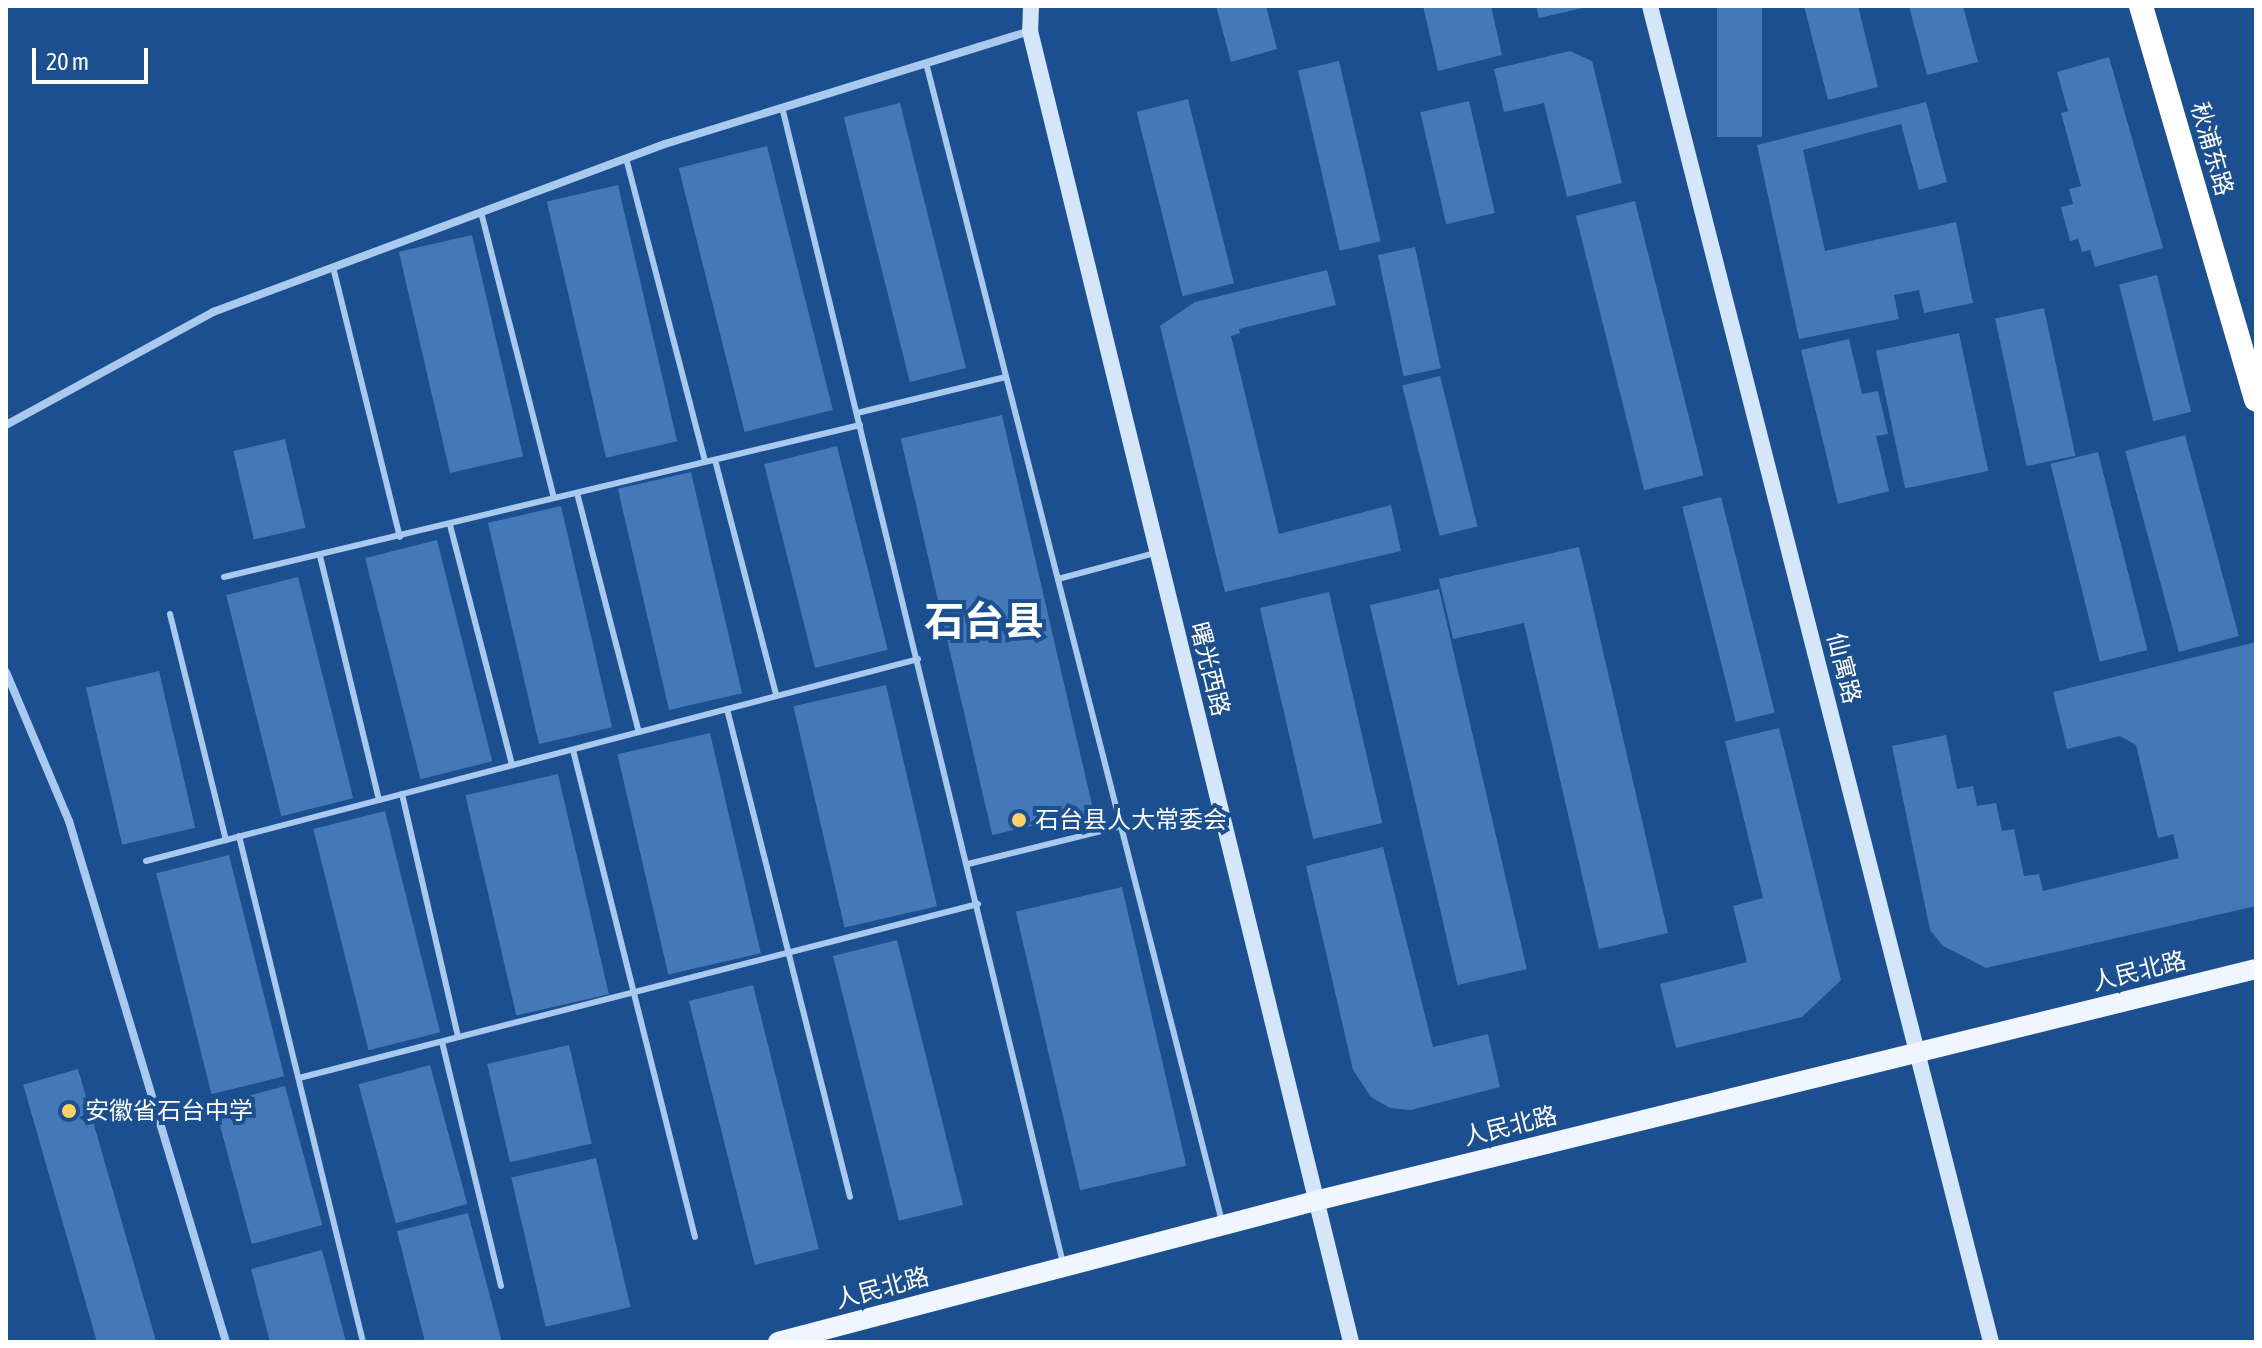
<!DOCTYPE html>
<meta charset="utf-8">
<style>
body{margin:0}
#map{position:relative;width:2262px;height:1348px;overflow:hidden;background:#1b4f8f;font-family:"Asap Condensed","Noto Sans SC",sans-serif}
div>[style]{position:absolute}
.building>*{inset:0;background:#4478b7;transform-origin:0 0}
.lane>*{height:6px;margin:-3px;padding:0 3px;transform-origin:3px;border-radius:3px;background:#a9c9ee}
.street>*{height:8px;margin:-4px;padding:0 4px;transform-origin:4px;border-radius:4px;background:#a9c9ee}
.secondary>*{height:16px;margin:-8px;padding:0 8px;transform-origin:8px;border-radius:8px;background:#d6e6fa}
.primary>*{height:20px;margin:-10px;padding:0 10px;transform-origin:10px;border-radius:10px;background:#f0f6ff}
.highway>*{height:24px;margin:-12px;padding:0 12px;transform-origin:12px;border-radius:12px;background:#fff}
.dots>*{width:22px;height:22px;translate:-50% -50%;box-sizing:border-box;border:4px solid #1b4f8f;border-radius:50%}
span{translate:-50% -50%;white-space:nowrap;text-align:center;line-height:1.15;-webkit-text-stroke:8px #1b4f8f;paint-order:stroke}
.street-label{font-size:24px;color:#fff}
.poi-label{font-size:24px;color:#fff}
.left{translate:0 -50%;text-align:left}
.town-label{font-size:40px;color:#fff;font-weight:700}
.frame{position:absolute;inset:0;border:8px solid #fff;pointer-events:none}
.scale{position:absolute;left:32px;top:48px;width:116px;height:36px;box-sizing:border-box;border:4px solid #fff;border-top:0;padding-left:10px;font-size:24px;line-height:28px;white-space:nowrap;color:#fff;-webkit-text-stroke:6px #1b4f8f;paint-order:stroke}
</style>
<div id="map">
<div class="building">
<div style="clip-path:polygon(1216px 6px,1266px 6px,1277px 49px,1231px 62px)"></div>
<div style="clip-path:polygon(1423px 6px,1491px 6px,1502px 55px,1438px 71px)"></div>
<div style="clip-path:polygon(1536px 6px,1587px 6px,1587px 7px,1539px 18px)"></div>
<div style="left:1717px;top:6px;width:45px;height:131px"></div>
<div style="clip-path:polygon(1804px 6px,1858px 6px,1878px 87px,1828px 100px)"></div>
<div style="clip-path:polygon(1909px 6px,1963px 6px,1978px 62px,1927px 75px)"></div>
<div style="clip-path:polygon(1570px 51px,1592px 61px,1622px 183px,1567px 197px,1544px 103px,1504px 112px,1494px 69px)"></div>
<div style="clip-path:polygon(2109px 57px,2163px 248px,2095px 267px,2090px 250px,2082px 252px,2078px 239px,2070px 241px,2061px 207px,2073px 204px,2069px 189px,2081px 186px,2061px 113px,2068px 111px,2057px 72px)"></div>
<div style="left:1339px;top:61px;width:185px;height:42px;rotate:77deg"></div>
<div style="left:1188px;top:99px;width:190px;height:53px;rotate:76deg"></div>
<div style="left:1469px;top:101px;width:115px;height:50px;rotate:77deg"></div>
<div style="clip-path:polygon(1926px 102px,1947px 182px,1919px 190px,1901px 124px,1803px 150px,1825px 251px,1956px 222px,1973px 303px,1924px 313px,1919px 290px,1894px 295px,1899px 319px,1799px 339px,1757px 145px)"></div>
<div style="left:900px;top:103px;width:273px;height:58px;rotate:76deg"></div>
<div style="left:767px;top:146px;width:272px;height:91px;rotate:76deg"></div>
<div style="left:618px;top:185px;width:263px;height:73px;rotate:77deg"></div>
<div style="left:1635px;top:201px;width:283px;height:61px;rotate:76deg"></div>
<div style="left:472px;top:235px;width:227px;height:75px;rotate:77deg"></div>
<div style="left:1415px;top:247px;width:124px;height:38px;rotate:78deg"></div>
<div style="clip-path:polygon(1327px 270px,1336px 305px,1239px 329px,1240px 333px,1231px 336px,1279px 534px,1391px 505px,1401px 551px,1225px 592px,1160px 326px,1195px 302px)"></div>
<div style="left:2157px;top:275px;width:141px;height:39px;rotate:76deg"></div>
<div style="left:2044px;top:308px;width:151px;height:50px;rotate:78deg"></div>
<div style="left:1959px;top:333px;width:141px;height:85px;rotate:78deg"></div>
<div style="clip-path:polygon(1849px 339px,1862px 394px,1878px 391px,1888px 434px,1876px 436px,1889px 491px,1838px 504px,1801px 350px)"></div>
<div style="left:1440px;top:376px;width:155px;height:39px;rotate:76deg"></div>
<div style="left:1002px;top:415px;width:407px;height:104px;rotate:77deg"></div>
<div style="left:2185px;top:435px;width:208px;height:62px;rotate:75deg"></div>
<div style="left:285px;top:439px;width:91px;height:53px;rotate:77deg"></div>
<div style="left:837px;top:446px;width:210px;height:75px;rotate:76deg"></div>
<div style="left:2098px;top:452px;width:204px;height:49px;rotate:76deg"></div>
<div style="left:691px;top:472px;width:227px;height:75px;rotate:77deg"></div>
<div style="left:1721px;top:497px;width:222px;height:40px;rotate:76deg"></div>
<div style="left:561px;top:506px;width:227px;height:75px;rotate:77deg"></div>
<div style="left:437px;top:540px;width:228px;height:74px;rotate:76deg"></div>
<div style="clip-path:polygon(1579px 547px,1668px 933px,1599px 949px,1524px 623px,1453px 639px,1439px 579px)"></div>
<div style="left:298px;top:577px;width:228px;height:74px;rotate:76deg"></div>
<div style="left:1439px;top:589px;width:390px;height:71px;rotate:77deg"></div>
<div style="left:1329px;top:592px;width:237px;height:71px;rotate:77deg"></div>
<div style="clip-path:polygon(2256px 642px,2256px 906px,1986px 968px,1943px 946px,1930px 930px,1892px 746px,1946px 735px,1957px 789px,1973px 786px,1977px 806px,1996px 803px,2002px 831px,2014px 829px,2024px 876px,2039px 874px,2043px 891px,2179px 858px,2173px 834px,2158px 838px,2136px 745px,2120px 736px,2067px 749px,2053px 692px)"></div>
<div style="left:159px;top:671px;width:161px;height:75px;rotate:77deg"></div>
<div style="left:886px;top:685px;width:227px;height:95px;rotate:77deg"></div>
<div style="clip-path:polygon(1779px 728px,1841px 980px,1802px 1017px,1676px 1048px,1660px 984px,1747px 962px,1733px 906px,1763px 898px,1725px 741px)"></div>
<div style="left:710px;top:733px;width:226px;height:95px;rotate:77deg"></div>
<div style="left:558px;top:774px;width:226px;height:95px;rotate:77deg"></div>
<div style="left:385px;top:811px;width:228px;height:74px;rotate:76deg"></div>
<div style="clip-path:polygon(1383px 847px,1433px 1047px,1488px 1034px,1500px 1087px,1411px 1110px,1390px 1108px,1371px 1097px,1353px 1070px,1306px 866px)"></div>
<div style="left:229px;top:855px;width:228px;height:75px;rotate:76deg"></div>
<div style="left:1122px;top:887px;width:286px;height:109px;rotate:77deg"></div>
<div style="left:897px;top:940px;width:273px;height:66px;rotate:76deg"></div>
<div style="left:753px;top:985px;width:272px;height:66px;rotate:76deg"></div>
<div style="left:569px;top:1045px;width:101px;height:84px;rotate:77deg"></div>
<div style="left:430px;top:1065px;width:144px;height:74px;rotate:75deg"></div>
<div style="left:78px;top:1069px;width:284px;height:57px;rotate:74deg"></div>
<div style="left:285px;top:1086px;width:144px;height:73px;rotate:75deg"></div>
<div style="left:596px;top:1158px;width:153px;height:87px;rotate:77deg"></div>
<div style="clip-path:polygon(468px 1213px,502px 1342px,425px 1342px,397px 1231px)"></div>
<div style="clip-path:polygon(322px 1250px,346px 1342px,270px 1342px,251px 1269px)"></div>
</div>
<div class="lane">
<div style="left:926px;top:63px;width:1196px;rotate:75.67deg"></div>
<div style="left:782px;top:107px;width:1190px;rotate:76.34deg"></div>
<div style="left:626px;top:158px;width:314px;rotate:75.4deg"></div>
<div style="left:481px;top:212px;width:295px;rotate:75.7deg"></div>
<div style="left:333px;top:267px;width:278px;rotate:76.1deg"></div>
<div style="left:857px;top:413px;width:153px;rotate:-13.6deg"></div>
<div style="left:715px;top:460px;width:243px;rotate:75.4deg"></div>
<div style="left:577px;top:493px;width:247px;rotate:75.5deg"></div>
<div style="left:450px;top:525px;width:248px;rotate:75.5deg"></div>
<div style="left:320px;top:556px;width:251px;rotate:76.4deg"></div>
<div style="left:224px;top:577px;width:654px;rotate:-13.44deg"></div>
<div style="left:1058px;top:579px;width:100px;rotate:-15deg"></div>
<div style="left:170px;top:614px;width:233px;rotate:76.1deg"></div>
<div style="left:727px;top:709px;width:503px;rotate:75.85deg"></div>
<div style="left:573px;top:750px;width:502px;rotate:75.94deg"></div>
<div style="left:402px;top:794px;width:249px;rotate:77deg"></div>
<div style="left:239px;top:836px;width:521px;rotate:76.23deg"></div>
<div style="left:146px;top:861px;width:798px;rotate:-14.66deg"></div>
<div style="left:968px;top:864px;width:158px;rotate:-13.9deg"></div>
<div style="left:442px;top:1042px;width:251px;rotate:76.4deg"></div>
<div style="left:299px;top:1078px;width:701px;rotate:-14.37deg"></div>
</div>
<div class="street">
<div style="left:6px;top:425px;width:236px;rotate:-28.6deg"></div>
<div style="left:213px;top:312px;width:482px;rotate:-20.4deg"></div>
<div style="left:665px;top:144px;width:382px;rotate:-17.2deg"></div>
<div style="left:6px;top:672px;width:162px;rotate:67.1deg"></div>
<div style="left:69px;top:821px;width:544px;rotate:73.23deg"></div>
</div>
<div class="secondary">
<div style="left:1031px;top:6px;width:25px;rotate:92deg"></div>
<div style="left:1030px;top:31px;width:1350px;rotate:76.24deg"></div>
<div style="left:1650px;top:6px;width:1379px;rotate:75.68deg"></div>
</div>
<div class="primary">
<div style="left:778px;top:1342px;width:555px;rotate:-14.71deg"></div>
<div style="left:1315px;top:1201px;width:969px;rotate:-13.85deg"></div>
</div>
<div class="highway">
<div style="left:2141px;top:6px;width:410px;rotate:73.7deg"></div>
</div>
<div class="dots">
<div style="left:1019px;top:820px;background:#ffd166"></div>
<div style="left:69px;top:1111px;background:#ffd166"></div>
</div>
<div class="street-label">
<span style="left:2212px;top:149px;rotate:74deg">秋浦东路</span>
<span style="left:1844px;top:668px;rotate:76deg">仙寓路</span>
<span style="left:1210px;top:669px;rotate:76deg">曙光西路</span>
<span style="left:2139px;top:971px;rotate:-14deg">人民北路</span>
<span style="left:1510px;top:1126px;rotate:-14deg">人民北路</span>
<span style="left:882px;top:1288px;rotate:-15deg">人民北路</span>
</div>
<div class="poi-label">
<span class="left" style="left:1035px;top:820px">石台县人大常委会</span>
<span class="left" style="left:85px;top:1111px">安徽省石台中学</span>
</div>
<div class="town-label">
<span style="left:984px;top:621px">石台县</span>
</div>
<div class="frame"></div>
<div class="scale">20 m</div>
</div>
